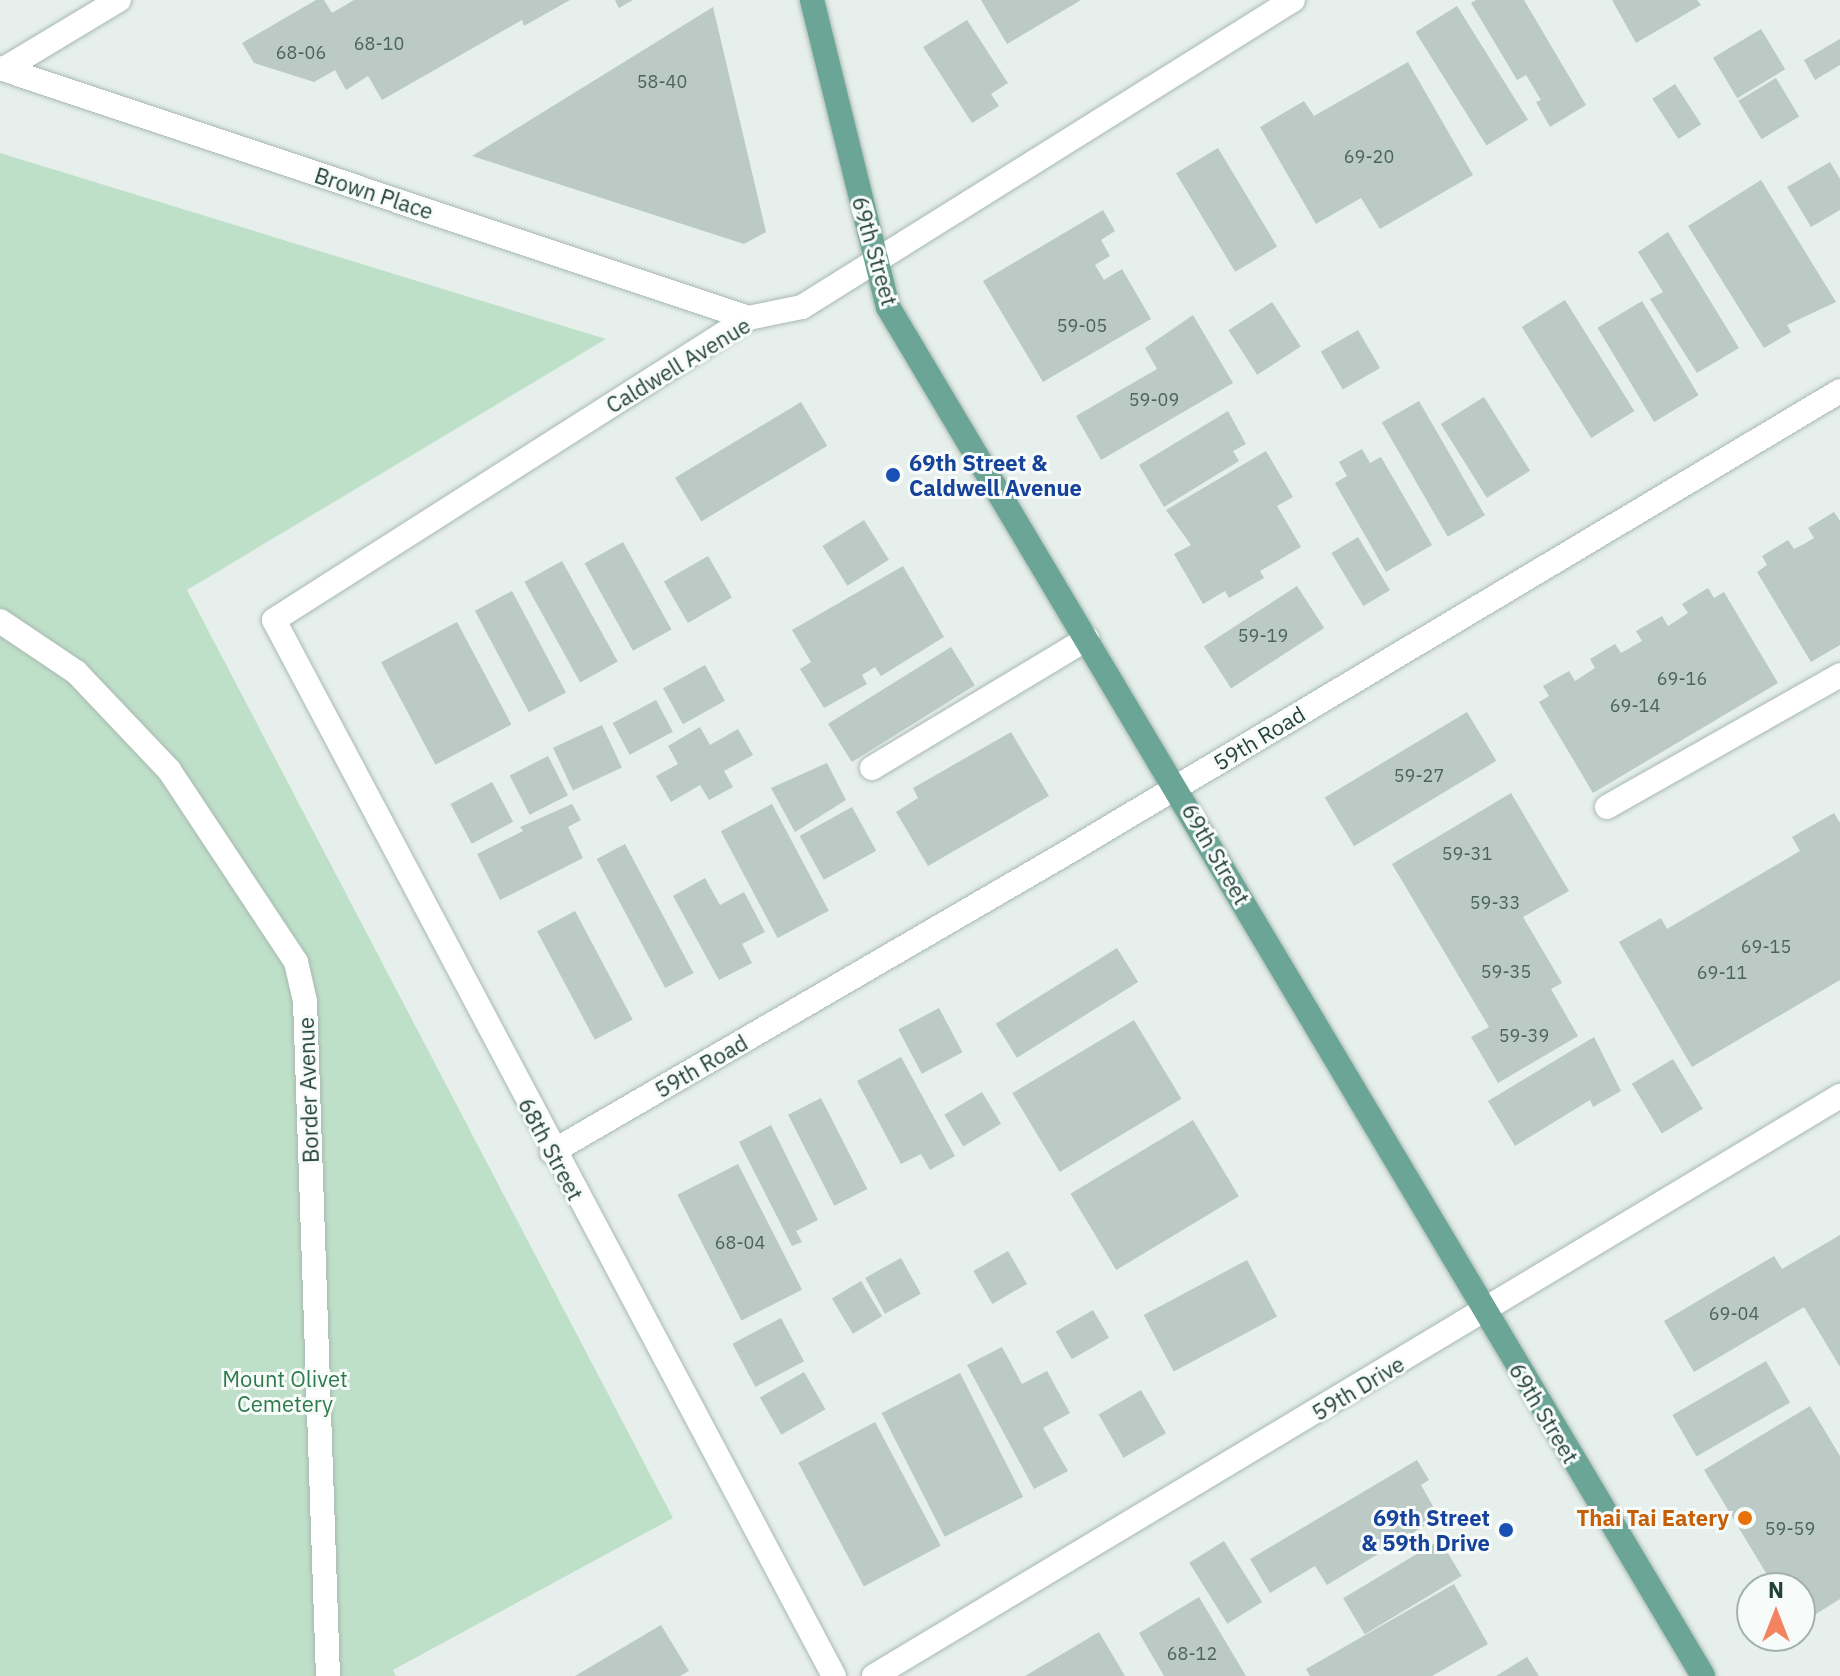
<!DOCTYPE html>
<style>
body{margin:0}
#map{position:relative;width:1840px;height:1676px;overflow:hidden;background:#e6efeb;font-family:"IBM Plex Sans",sans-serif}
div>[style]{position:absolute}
.green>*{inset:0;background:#bfe0c8}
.building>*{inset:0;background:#bbcac4;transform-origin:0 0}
.roads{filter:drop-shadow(0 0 2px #a8b8b2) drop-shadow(0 0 2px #a8b8b2)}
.minor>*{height:24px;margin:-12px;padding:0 12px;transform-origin:12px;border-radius:12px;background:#fff}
.major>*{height:24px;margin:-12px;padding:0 12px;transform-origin:12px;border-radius:12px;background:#6aa596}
.dots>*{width:22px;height:22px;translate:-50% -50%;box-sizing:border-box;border:4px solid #f7fbf9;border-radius:50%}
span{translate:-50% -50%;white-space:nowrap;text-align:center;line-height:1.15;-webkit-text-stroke:6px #f7fbf9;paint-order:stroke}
.number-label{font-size:18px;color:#4a645c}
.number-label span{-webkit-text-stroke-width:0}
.street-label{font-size:22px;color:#24423a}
.transit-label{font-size:22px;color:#164399;font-weight:700}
.left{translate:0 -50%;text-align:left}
.right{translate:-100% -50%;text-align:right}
.park-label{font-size:22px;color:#2d7a4b}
.food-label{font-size:22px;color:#c56008;font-weight:700}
.north{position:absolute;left:1736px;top:1572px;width:80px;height:80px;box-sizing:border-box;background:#f7fbf9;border:2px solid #a3b1ad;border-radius:50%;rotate:0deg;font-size:22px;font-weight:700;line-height:32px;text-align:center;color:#24423a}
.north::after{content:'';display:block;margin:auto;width:28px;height:36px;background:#f4845f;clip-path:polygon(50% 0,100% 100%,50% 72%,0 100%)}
</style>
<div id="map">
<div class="green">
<div style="clip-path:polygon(0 153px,606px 339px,187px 590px,673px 1518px,393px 1670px,396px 1676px,0 1676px)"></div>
</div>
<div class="building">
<div style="clip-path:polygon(316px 0,324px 0,332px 13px,354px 0,570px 0,524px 26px,522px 20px,382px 100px,368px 76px,346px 90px,335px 70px,314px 82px,254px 63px,242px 43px)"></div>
<div style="clip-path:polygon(615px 0,633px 0,619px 8px)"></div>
<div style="clip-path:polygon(981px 0,1081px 0,1007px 44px)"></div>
<div style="clip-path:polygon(1476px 0,1524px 0,1586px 105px,1550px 127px,1536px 102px,1541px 100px,1526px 75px,1517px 80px,1471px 3px)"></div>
<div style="clip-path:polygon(1612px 0,1697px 0,1701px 5px,1636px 43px)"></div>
<div style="left:1457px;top:6px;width:134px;height:49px;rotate:58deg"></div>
<div style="clip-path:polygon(713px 7px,766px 232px,744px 244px,472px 156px)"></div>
<div style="clip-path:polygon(967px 20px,1008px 83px,991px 94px,999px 106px,972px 123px,923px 47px)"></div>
<div style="left:1761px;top:29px;width:47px;height:56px;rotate:59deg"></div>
<div style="clip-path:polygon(1840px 39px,1840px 65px,1815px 80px,1804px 60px)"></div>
<div style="clip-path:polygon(1408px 62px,1473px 175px,1380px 229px,1361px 198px,1316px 224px,1260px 127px,1304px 101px,1314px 116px)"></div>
<div style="left:1776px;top:78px;width:45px;height:44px;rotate:59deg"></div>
<div style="left:1675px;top:84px;width:48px;height:27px;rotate:57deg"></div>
<div style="left:1218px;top:148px;width:115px;height:49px;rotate:59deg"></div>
<div style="clip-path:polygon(1830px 162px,1840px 179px,1840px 210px,1811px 227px,1787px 187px)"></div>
<div style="clip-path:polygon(1761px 180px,1836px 302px,1787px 325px,1791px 332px,1764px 348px,1688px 226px)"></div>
<div style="clip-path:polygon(1103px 210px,1115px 231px,1101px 240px,1110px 256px,1095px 265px,1104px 280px,1122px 269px,1151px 319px,1043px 382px,983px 281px)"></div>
<div style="clip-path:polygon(1668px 232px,1739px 348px,1697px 373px,1650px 299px,1663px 292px,1638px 252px)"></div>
<div style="left:1565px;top:300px;width:131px;height:51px;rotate:58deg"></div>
<div style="left:1642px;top:301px;width:110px;height:52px;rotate:59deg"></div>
<div style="left:1272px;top:302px;width:53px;height:52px;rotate:57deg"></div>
<div style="clip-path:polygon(1193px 315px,1233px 383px,1101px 460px,1076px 416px,1157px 369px,1145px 348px)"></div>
<div style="left:1358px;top:330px;width:44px;height:43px;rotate:60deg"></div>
<div style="left:1484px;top:397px;width:87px;height:51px;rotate:58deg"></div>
<div style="left:1419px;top:401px;width:132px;height:43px;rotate:60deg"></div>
<div style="left:801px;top:402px;width:51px;height:147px;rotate:59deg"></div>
<div style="clip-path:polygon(1228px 411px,1246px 444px,1233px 451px,1239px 461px,1164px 507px,1139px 465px)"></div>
<div style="clip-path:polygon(1362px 449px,1370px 463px,1381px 457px,1432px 545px,1386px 572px,1335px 483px,1347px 476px,1339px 462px)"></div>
<div style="clip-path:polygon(1266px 451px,1293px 497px,1277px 506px,1301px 547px,1260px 571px,1264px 578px,1229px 598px,1225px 591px,1203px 604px,1174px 554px,1191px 545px,1166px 510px)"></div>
<div style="clip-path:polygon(1834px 512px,1840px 521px,1840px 645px,1811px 662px,1757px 572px,1767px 565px,1762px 556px,1788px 540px,1794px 549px,1804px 544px,1814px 538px,1808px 528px)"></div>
<div style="left:864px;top:520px;width:47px;height:49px;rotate:58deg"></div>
<div style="left:1358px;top:537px;width:62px;height:31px;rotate:59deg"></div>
<div style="left:623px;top:542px;width:100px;height:44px;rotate:61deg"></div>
<div style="left:708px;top:556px;width:48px;height:51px;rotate:60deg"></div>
<div style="left:562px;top:561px;width:115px;height:43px;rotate:61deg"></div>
<div style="clip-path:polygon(903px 566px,944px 637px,881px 676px,875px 667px,862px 675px,867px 684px,824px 708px,800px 669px,811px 662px,792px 630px)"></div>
<div style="left:1297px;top:586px;width:50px;height:111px;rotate:57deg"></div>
<div style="clip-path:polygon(1708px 588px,1714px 598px,1724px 592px,1778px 683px,1593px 793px,1539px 702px,1549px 696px,1543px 686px,1569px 671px,1575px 681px,1595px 668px,1590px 659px,1615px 644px,1621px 653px,1642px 641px,1636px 631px,1662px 616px,1668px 626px,1688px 613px,1682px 604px)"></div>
<div style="left:512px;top:591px;width:115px;height:42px;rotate:62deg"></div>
<div style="left:457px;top:622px;width:116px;height:86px;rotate:62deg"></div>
<div style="left:951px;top:647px;width:45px;height:145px;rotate:58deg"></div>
<div style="left:705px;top:665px;width:41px;height:48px;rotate:61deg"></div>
<div style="left:656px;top:700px;width:36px;height:49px;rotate:62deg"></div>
<div style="left:1467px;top:712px;width:57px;height:166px;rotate:59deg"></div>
<div style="left:602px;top:725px;width:47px;height:54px;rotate:65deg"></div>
<div style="clip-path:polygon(700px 727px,710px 745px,738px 729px,753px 755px,724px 771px,733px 787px,709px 800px,700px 785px,671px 802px,656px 776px,678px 764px,668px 746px)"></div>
<div style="clip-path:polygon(1011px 732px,1049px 796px,928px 866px,896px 812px,918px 798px,913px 788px)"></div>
<div style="left:548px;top:756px;width:44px;height:43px;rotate:63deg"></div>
<div style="clip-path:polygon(827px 763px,846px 800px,795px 832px,771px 788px)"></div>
<div style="left:492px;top:782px;width:45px;height:47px;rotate:62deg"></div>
<div style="clip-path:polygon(1511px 793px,1569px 891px,1523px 917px,1562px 983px,1551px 989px,1578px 1036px,1498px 1083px,1471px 1037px,1489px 1027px,1392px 864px)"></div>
<div style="clip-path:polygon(572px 804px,581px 820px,568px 827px,583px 858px,500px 900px,477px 854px,523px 831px,520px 827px)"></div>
<div style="left:772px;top:804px;width:121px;height:58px;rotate:62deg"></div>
<div style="left:852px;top:807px;width:50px;height:60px;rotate:61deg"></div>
<div style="clip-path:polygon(1834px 813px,1840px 823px,1840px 980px,1692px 1067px,1619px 942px,1661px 918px,1667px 929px,1800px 851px,1792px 837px)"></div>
<div style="left:625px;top:844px;width:146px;height:32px;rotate:62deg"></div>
<div style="clip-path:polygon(705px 878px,720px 905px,744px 892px,765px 932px,742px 944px,752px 963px,719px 980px,673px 896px)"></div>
<div style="left:575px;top:911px;width:123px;height:43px;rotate:62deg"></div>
<div style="left:1117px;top:948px;width:40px;height:143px;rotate:58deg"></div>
<div style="left:939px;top:1008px;width:50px;height:46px;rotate:62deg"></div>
<div style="left:1134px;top:1020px;width:92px;height:142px;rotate:59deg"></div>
<div style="clip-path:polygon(1594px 1037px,1621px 1091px,1593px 1107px,1590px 1100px,1515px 1146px,1488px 1101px)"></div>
<div style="clip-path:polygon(901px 1057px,955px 1156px,930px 1170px,921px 1154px,901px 1164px,857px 1081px)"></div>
<div style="left:1673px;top:1059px;width:58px;height:48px;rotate:59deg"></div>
<div style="left:982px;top:1092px;width:37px;height:44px;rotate:59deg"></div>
<div style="left:821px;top:1098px;width:102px;height:37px;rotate:63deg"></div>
<div style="left:1193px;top:1120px;width:89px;height:143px;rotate:59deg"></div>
<div style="clip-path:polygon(771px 1125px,818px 1220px,796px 1231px,802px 1242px,792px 1246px,739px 1142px)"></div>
<div style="left:738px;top:1164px;width:141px;height:68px;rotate:63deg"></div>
<div style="clip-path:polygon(1840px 1235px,1840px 1367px,1804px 1307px,1694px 1372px,1664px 1321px,1774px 1256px,1782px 1269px)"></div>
<div style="left:1008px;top:1251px;width:38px;height:40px;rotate:60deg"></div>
<div style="left:901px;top:1258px;width:41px;height:41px;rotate:61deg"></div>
<div style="left:1247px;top:1260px;width:64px;height:117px;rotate:62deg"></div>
<div style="left:861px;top:1281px;width:41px;height:34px;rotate:59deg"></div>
<div style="left:1093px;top:1310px;width:32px;height:43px;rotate:60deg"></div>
<div style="left:781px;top:1318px;width:49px;height:55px;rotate:62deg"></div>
<div style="clip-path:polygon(1002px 1347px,1022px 1384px,1047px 1371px,1070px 1413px,1043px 1428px,1068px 1471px,1034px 1489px,967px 1365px)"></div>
<div style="left:1766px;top:1361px;width:48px;height:108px;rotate:60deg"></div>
<div style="left:804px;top:1372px;width:43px;height:51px;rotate:60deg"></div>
<div style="left:960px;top:1373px;width:139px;height:88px;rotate:63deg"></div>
<div style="left:1141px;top:1390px;width:50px;height:49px;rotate:60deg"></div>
<div style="clip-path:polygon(1810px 1406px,1840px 1456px,1840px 1599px,1800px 1624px,1800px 1588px,1775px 1588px,1704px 1470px)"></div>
<div style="left:875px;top:1422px;width:140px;height:87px;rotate:62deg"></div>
<div style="clip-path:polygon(1417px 1460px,1429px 1480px,1421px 1485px,1439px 1517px,1327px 1585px,1315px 1566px,1270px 1593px,1250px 1559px)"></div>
<div style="left:1440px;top:1540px;width:42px;height:113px;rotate:59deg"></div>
<div style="left:1224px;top:1541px;width:72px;height:41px;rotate:58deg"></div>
<div style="clip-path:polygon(1454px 1584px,1488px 1644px,1432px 1676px,1310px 1676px,1306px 1669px)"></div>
<div style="clip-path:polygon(1199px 1597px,1246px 1676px,1164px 1676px,1139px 1633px)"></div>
<div style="clip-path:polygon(661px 1625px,689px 1671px,680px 1676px,575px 1676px)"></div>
<div style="clip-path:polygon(1099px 1632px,1125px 1676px,1025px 1676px)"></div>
<div style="clip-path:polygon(1527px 1657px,1539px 1676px,1496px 1676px)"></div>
</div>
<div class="roads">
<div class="minor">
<div style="left:0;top:68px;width:789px;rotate:18.48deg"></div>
<div style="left:4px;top:69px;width:134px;rotate:-31deg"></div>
<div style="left:0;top:621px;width:92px;rotate:33.9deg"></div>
<div style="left:76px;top:672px;width:135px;rotate:46.5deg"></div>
<div style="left:169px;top:770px;width:230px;rotate:56.5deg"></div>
<div style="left:296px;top:962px;width:40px;rotate:77deg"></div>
<div style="left:305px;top:1001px;width:675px;rotate:88.05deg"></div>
<div style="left:872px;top:768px;width:251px;rotate:-31deg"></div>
<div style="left:1607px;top:807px;width:268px;rotate:-29.5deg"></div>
<div style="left:552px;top:1152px;width:597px;rotate:-30.17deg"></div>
<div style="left:1068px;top:852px;width:899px;rotate:-30.84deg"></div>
<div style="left:834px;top:1676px;width:1195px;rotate:-117.94deg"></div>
<div style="left:274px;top:620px;width:562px;rotate:-32.5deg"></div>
<div style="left:748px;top:318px;width:55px;rotate:-11.5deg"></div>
<div style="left:802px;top:307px;width:579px;rotate:-32.02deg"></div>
<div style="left:874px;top:1676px;width:1127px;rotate:-30.98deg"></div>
</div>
<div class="major">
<div style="left:812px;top:0;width:316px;rotate:76.1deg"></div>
<div style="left:888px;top:307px;width:1593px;rotate:59.23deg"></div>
</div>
</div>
<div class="dots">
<div style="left:893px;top:475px;background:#1a4fb4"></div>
<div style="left:1745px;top:1518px;background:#e8710a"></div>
<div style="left:1506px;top:1530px;background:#1a4fb4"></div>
</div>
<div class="number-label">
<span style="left:379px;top:44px">68-10</span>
<span style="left:301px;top:53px">68-06</span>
<span style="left:662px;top:82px">58-40</span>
<span style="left:1369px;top:157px">69-20</span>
<span style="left:1082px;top:326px">59-05</span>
<span style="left:1154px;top:400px">59-09</span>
<span style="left:1263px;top:636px">59-19</span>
<span style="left:1682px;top:679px">69-16</span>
<span style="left:1635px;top:706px">69-14</span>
<span style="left:1419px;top:776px">59-27</span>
<span style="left:1467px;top:854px">59-31</span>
<span style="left:1495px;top:903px">59-33</span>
<span style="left:1766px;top:947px">69-15</span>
<span style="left:1506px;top:972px">59-35</span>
<span style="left:1722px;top:973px">69-11</span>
<span style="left:1524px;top:1036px">59-39</span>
<span style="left:740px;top:1243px">68-04</span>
<span style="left:1734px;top:1314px">69-04</span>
<span style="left:1790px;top:1529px">59-59</span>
<span style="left:1192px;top:1654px">68-12</span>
</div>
<div class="street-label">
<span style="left:374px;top:193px;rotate:18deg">Brown Place</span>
<span style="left:875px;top:251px;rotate:74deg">69th Street</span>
<span style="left:678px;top:365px;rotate:-31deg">Caldwell Avenue</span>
<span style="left:1259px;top:738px;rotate:-31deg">59th Road</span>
<span style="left:1216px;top:854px;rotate:60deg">69th Street</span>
<span style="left:701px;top:1066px;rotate:-30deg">59th Road</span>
<span style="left:308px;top:1090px;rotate:-92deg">Border Avenue</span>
<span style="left:551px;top:1149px;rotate:62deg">68th Street</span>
<span style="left:1358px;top:1388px;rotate:-31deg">59th Drive</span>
<span style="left:1544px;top:1413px;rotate:59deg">69th Street</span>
</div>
<div class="transit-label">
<span class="left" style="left:909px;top:475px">69th Street &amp;<br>Caldwell Avenue</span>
<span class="right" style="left:1490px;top:1530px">69th Street<br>&amp; 59th Drive</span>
</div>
<div class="park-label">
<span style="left:285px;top:1391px">Mount Olivet<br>Cemetery</span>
</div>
<div class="food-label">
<span class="right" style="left:1729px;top:1518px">Thai Tai Eatery</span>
</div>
<div class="north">N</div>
</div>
